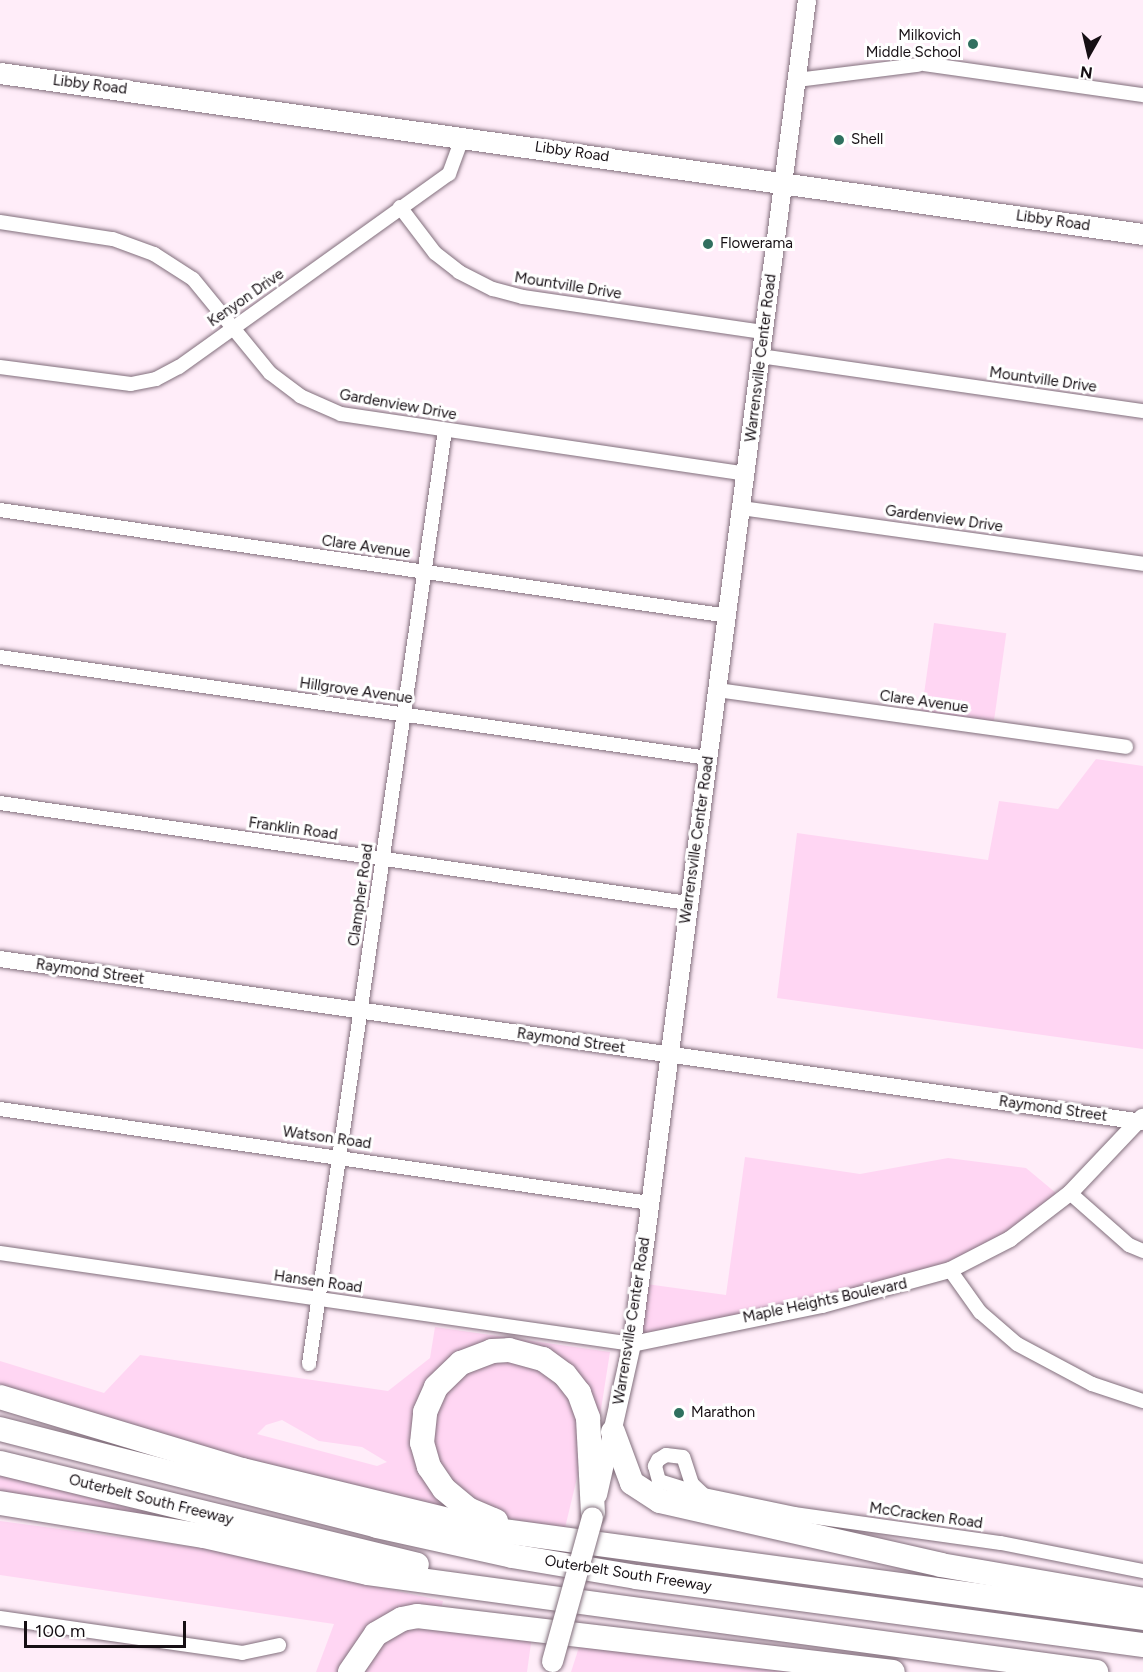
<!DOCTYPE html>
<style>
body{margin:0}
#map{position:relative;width:1143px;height:1672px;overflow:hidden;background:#ffedf9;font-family:Figtree,sans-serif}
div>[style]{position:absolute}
.green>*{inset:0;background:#ffd6f3;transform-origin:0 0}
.roads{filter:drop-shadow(0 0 2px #826f7c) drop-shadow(0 0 2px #826f7c)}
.minor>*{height:14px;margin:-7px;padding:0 7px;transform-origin:7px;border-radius:7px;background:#fff}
.tertiary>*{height:16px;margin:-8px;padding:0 8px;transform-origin:8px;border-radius:8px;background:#fff}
.secondary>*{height:18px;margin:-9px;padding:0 9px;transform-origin:9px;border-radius:9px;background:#fff}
.primary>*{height:21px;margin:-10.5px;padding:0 10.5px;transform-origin:10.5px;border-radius:10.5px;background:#fff}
.motorway>*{height:24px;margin:-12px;padding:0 12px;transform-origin:12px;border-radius:12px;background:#fff}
.bridges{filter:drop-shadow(0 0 2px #826f7c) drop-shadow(0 0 2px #826f7c)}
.primary-bridge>*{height:21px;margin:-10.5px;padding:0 10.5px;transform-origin:10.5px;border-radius:10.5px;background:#fff}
.dots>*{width:16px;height:16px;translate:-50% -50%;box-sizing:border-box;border:3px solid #fff;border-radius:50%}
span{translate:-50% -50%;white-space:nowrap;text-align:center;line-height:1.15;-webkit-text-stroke:6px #fff;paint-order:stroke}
.poi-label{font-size:15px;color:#160f14}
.right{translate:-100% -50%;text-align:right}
.left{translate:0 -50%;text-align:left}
.street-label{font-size:15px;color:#160f14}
.north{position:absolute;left:1059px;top:24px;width:60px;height:60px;-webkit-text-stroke:4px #fff;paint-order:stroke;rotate:188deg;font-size:16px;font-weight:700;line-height:24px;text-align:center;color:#160f14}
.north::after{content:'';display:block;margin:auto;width:21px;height:27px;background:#160f14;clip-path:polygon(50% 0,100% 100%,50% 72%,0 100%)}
.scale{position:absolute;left:24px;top:1621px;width:162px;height:27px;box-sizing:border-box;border:3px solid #160f14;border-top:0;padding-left:8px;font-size:18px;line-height:21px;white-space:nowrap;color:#160f14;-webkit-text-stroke:4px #fff;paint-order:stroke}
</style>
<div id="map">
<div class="green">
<div style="left:934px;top:623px;width:73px;height:96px;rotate:8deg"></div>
<div style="clip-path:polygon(1096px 759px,1143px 766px,1143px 1049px,777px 998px,797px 833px,988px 860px,999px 801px,1058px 809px)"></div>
<div style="clip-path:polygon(745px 1157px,860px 1174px,948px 1158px,1026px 1168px,1062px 1198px,950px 1270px,632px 1344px,639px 1283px,726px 1295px)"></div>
<div style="clip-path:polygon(evenodd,435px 1327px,610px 1352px,596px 1441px,577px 1380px,481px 1345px,415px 1426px,460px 1513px,424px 1509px,0 1389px,0 1361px,104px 1393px,140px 1355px,388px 1391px,430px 1358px,435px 1327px,282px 1420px,319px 1441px,362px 1447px,387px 1462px,377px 1466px,257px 1434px,266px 1425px,282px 1420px)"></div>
<div style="clip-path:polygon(493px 1359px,540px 1366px,574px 1395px,582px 1457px,564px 1532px,505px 1517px,453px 1490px,433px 1452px,437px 1400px,452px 1382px)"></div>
<div style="clip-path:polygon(0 1475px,153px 1514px,153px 1521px,0 1496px)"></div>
<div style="clip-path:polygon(0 1521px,209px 1549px,443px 1601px,441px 1610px,426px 1609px,345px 1672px,316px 1672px,334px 1624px,0 1575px)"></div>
<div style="clip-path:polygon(418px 1621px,532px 1636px,527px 1672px,357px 1672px,386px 1635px)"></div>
<div style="clip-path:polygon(581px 1641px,835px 1672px,571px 1672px)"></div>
</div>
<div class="roads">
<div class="minor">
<div style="left:924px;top:64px;width:221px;rotate:8.1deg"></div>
<div style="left:797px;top:80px;width:122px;rotate:-7.1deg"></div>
<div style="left:400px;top:207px;width:58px;rotate:52.7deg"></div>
<div style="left:435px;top:253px;width:31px;rotate:38deg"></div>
<div style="left:459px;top:272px;width:38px;rotate:27deg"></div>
<div style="left:493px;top:289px;width:31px;rotate:15deg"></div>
<div style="left:523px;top:297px;width:244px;rotate:8.3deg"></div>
<div style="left:0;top:222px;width:114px;rotate:8.6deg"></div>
<div style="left:113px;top:239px;width:44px;rotate:20.1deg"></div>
<div style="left:154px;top:254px;width:46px;rotate:32.7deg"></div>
<div style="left:193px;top:279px;width:122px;rotate:50.7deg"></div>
<div style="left:270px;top:373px;width:38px;rotate:37deg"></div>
<div style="left:300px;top:396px;width:45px;rotate:23.7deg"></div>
<div style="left:341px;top:414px;width:409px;rotate:8.4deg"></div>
<div style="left:760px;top:356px;width:387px;rotate:8.2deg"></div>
<div style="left:0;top:367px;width:132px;rotate:7.4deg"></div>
<div style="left:131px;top:384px;width:25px;rotate:-11deg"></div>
<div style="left:156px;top:379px;width:26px;rotate:-28deg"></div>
<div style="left:179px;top:367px;width:332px;rotate:-35.6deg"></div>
<div style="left:449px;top:174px;width:40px;rotate:-69.8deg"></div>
<div style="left:741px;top:508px;width:406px;rotate:7.9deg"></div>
<div style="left:0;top:510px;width:736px;rotate:8.28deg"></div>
<div style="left:0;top:657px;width:715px;rotate:8.12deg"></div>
<div style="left:717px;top:690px;width:413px;rotate:7.9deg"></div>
<div style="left:0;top:803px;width:695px;rotate:8.27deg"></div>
<div style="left:0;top:1109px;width:657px;rotate:8.23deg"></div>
<div style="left:1070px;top:1193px;width:79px;rotate:41.4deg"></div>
<div style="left:1129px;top:1245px;width:15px;rotate:23deg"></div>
<div style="left:0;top:1253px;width:639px;rotate:8.19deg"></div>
<div style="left:950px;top:1270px;width:52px;rotate:54.5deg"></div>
<div style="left:980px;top:1312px;width:49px;rotate:40.9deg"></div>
<div style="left:1017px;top:1344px;width:85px;rotate:28.1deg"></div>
<div style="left:1092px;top:1384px;width:54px;rotate:18.4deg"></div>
<div style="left:309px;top:1364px;width:943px;rotate:-81.71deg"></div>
<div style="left:704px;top:1495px;width:16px;rotate:-137deg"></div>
<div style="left:692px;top:1484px;width:28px;rotate:-108deg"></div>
<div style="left:683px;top:1457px;width:17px;rotate:-173deg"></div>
<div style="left:666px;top:1455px;width:9px;rotate:148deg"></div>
<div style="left:658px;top:1460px;width:7px;rotate:117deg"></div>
<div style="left:655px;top:1466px;width:16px;rotate:75deg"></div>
<div style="left:659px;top:1481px;width:47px;rotate:17.3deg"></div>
<div style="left:704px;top:1495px;width:92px;rotate:11.9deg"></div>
<div style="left:794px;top:1514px;width:209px;rotate:8deg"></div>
<div style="left:1001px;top:1543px;width:145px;rotate:11.2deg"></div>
<div style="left:0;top:1618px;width:245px;rotate:8.2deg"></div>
<div style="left:242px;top:1653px;width:38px;rotate:-12deg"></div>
</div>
<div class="tertiary">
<div style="left:0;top:959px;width:1155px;rotate:8.12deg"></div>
<div style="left:632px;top:1344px;width:194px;rotate:-11.6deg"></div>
<div style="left:822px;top:1305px;width:133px;rotate:-15.3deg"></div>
<div style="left:950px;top:1270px;width:68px;rotate:-27.3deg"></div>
<div style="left:1010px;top:1239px;width:76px;rotate:-37.5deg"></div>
<div style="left:1070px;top:1193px;width:105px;rotate:-46.5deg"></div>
</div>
<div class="secondary">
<div style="left:598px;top:1495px;width:155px;rotate:-77.3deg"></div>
<div style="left:632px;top:1344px;width:1355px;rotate:-82.58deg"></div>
</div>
<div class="primary">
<div style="left:0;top:73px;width:1154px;rotate:8.02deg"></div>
</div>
<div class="motorway">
<div style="left:0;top:1397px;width:253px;rotate:16.8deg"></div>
<div style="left:242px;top:1470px;width:246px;rotate:13.6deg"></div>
<div style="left:481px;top:1528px;width:668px;rotate:7.74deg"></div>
<div style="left:0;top:1429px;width:389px;rotate:14.4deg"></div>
<div style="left:377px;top:1526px;width:138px;rotate:12.5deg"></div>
<div style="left:512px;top:1556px;width:126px;rotate:9.6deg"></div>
<div style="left:636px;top:1577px;width:512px;rotate:7.64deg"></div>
<div style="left:613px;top:1432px;width:54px;rotate:69.6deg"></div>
<div style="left:632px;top:1483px;width:33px;rotate:33deg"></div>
<div style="left:660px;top:1501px;width:288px;rotate:12.8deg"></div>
<div style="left:941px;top:1565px;width:205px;rotate:9.8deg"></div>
<div style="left:0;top:1463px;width:429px;rotate:13.7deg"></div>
<div style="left:0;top:1503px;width:207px;rotate:9.2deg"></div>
<div style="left:204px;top:1536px;width:168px;rotate:12.7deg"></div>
<div style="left:368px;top:1573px;width:735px;rotate:7.74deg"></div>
<div style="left:496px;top:1521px;width:30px;rotate:-157deg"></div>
<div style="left:468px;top:1509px;width:31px;rotate:-140deg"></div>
<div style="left:444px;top:1489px;width:27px;rotate:-124deg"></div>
<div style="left:429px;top:1467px;width:25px;rotate:-106deg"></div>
<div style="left:422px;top:1443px;width:31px;rotate:-84deg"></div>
<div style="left:425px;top:1412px;width:27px;rotate:-66deg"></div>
<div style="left:436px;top:1387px;width:35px;rotate:-44deg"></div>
<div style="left:461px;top:1363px;width:33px;rotate:-21deg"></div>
<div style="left:492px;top:1351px;width:17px;rotate:-3deg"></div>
<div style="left:509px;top:1350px;width:35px;rotate:15deg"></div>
<div style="left:543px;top:1359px;width:27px;rotate:36deg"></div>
<div style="left:565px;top:1375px;width:23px;rotate:52deg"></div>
<div style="left:579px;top:1393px;width:27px;rotate:70deg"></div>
<div style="left:588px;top:1418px;width:95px;rotate:87deg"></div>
<div style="left:350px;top:1672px;width:46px;rotate:-55.6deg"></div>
<div style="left:376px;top:1634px;width:30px;rotate:-30deg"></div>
<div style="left:402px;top:1619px;width:15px;rotate:-11deg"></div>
<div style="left:417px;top:1616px;width:479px;rotate:6.7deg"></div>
</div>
</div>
<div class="bridges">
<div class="primary-bridge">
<div style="left:552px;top:1661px;width:149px;rotate:-74.5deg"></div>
</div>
</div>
<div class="dots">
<div style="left:973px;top:44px;background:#30705f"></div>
<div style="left:839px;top:140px;background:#30705f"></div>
<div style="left:708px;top:244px;background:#30705f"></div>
<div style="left:679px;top:1413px;background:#30705f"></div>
</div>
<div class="poi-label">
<span class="right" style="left:961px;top:44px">Milkovich<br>Middle School</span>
<span class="left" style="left:851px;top:140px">Shell</span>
<span class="left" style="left:720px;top:244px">Flowerama</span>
<span class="left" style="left:691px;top:1413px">Marathon</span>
</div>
<div class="street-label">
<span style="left:90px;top:85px;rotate:7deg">Libby Road</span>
<span style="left:572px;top:152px;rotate:8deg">Libby Road</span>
<span style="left:1053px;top:221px;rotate:8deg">Libby Road</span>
<span style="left:568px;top:286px;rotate:9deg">Mountville Drive</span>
<span style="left:246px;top:298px;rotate:-35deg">Kenyon Drive</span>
<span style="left:761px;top:358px;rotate:-83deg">Warrensville Center Road</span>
<span style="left:1043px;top:380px;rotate:8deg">Mountville Drive</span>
<span style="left:398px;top:405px;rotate:10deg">Gardenview Drive</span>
<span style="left:944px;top:519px;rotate:8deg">Gardenview Drive</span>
<span style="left:366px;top:547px;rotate:8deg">Clare Avenue</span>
<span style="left:356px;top:691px;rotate:8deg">Hillgrove Avenue</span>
<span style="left:924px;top:702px;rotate:8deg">Clare Avenue</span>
<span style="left:293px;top:829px;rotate:8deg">Franklin Road</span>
<span style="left:697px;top:840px;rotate:-82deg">Warrensville Center Road</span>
<span style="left:361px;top:895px;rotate:-82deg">Clampher Road</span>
<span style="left:90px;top:972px;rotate:8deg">Raymond Street</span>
<span style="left:571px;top:1041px;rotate:8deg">Raymond Street</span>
<span style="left:1053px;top:1109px;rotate:8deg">Raymond Street</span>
<span style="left:327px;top:1138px;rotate:8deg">Watson Road</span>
<span style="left:318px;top:1282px;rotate:8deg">Hansen Road</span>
<span style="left:825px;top:1301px;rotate:-12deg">Maple Heights Boulevard</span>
<span style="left:632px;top:1321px;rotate:-81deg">Warrensville Center Road</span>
<span style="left:151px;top:1500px;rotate:14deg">Outerbelt South Freeway</span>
<span style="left:926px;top:1516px;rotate:8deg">McCracken Road</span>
<span style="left:628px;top:1574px;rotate:9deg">Outerbelt South Freeway</span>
</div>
<div class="north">N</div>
<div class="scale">100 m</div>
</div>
